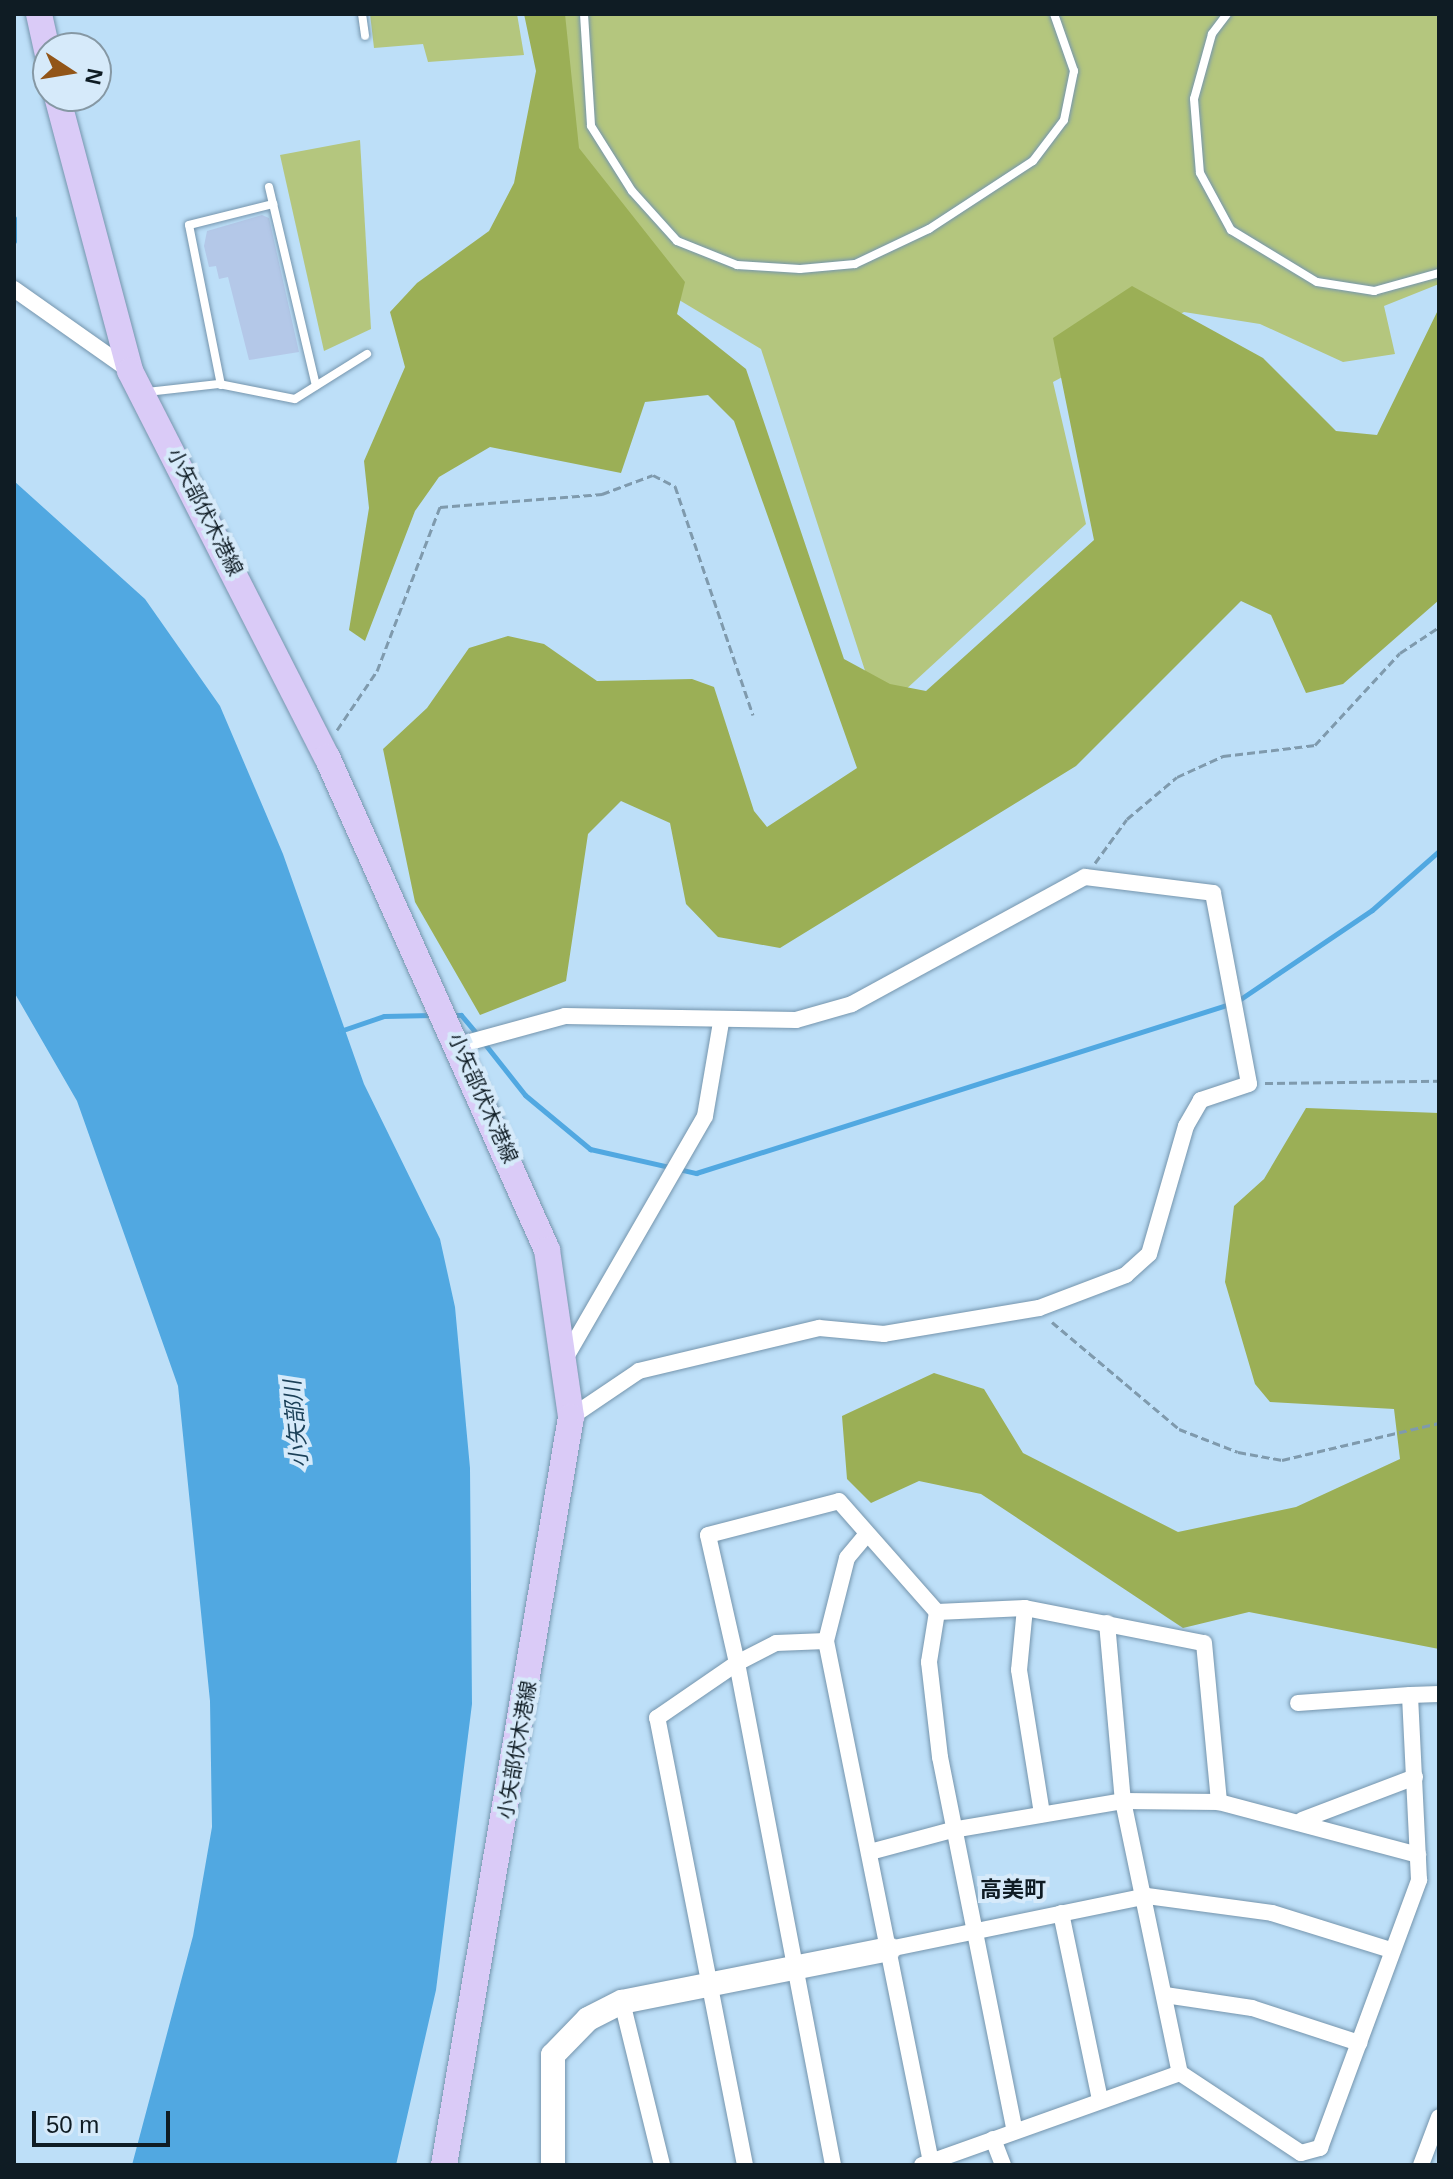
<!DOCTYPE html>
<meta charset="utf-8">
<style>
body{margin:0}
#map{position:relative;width:1453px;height:2179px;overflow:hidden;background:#bddff8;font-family:Arial,"Noto Sans JP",sans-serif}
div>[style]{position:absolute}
.green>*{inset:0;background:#b4c67e}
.forest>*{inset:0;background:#9baf56}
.water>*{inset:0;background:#51a8e1}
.stream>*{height:5px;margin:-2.5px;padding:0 2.5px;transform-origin:2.5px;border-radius:2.5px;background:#51a8e1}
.building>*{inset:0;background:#b4c8e8}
.path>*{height:3px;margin-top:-1.5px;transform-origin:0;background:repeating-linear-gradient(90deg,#7f9aad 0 8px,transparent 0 12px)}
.roads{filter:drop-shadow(0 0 2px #7595ad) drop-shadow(0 0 2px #7595ad)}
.lane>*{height:8px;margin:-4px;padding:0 4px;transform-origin:4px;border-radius:4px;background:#fff}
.street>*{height:16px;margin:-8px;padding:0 8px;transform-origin:8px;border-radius:8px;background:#fff}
.secondary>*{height:24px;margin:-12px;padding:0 12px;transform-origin:12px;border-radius:12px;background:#fff}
.primary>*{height:26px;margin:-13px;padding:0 13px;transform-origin:13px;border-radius:13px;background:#dacbf7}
span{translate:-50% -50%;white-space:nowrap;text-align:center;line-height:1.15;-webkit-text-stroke:8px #d6eafa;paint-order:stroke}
.street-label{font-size:20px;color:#0f1c24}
.water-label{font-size:22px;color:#1b4058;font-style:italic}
.neighbourhood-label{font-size:22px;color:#0f1c24;font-weight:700}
.frame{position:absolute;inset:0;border:16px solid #0f1c24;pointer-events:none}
.north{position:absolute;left:32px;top:32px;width:80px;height:80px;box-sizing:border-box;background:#d6eafa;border:2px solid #8698a4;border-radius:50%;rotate:102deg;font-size:22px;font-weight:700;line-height:32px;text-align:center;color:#0f1c24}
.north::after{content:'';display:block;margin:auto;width:28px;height:36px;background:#925518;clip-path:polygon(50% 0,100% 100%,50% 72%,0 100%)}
.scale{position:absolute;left:32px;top:2111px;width:138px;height:36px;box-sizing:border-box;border:4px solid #0f1c24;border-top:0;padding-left:10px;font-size:24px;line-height:28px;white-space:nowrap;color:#0f1c24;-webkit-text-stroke:6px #d6eafa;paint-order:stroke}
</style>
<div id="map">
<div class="green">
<div style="clip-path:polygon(370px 14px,517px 14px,524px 55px,428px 62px,423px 44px,374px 48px)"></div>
<div style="clip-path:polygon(554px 14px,1439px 14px,1439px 284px,1384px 306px,1395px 354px,1343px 362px,1260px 324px,1184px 312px,1053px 382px,1086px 524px,879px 714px,761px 349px,624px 267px,566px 173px)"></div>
<div style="clip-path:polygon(360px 140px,371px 329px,324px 351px,280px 155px)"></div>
</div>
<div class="forest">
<div style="clip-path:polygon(524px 14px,565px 14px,579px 148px,685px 282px,677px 314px,746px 369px,844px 659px,890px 684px,926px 691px,1094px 540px,1053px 338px,1132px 286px,1263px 358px,1336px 431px,1377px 435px,1439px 308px,1439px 600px,1343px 684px,1306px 693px,1271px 615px,1241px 601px,1076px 766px,780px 948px,718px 937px,686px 904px,670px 823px,621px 801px,588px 834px,566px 981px,480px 1015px,415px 902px,383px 749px,427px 708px,469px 648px,508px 636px,544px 644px,597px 681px,692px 679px,714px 687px,754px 811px,767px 827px,857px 768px,734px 421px,708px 395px,645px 402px,621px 473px,490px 447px,439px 477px,415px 511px,365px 641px,349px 630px,369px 508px,364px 461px,405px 367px,390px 312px,417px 283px,489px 231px,514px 183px,536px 71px)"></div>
<div style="clip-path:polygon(1306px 1108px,1439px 1113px,1439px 1649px,1249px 1612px,1183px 1628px,981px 1494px,919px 1481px,871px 1503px,847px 1479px,842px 1416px,934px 1373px,984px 1389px,1023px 1453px,1178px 1532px,1296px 1507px,1400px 1459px,1394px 1409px,1270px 1402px,1255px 1384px,1225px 1282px,1234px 1206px,1264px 1179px)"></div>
</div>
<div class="water">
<div style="clip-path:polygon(14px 481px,145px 599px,220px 706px,283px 854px,364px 1084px,440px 1239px,455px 1307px,470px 1468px,472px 1704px,436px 1990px,396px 2165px,132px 2165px,193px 1936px,212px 1827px,210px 1701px,178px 1386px,77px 1101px,14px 992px)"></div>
</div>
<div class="stream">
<div style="left:14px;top:218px;width:23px;rotate:90deg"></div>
<div style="left:450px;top:1015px;width:11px"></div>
<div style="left:461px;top:1015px;width:26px;rotate:50deg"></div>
<div style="left:340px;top:1031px;width:46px;rotate:-18.8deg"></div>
<div style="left:384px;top:1016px;width:48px;rotate:-1.2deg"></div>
<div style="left:484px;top:1043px;width:66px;rotate:51.7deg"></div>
<div style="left:525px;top:1095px;width:85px;rotate:39.7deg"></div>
<div style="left:590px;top:1149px;width:109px;rotate:12.8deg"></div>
<div style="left:696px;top:1173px;width:566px;rotate:-17.57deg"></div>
<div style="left:1236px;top:1002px;width:164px;rotate:-34.1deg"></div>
<div style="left:1372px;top:910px;width:89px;rotate:-41.4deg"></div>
</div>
<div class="building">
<div style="clip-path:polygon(262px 215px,269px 218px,299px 352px,249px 360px,228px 277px,219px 279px,216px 266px,209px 267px,204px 246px,207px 231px)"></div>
</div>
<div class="path">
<div style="left:337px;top:730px;width:71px;rotate:-55.9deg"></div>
<div style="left:377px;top:671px;width:176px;rotate:-69deg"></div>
<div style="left:440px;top:507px;width:163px;rotate:-4.6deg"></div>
<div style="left:602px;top:494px;width:54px;rotate:-20.4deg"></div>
<div style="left:653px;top:475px;width:25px;rotate:27deg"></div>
<div style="left:675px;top:486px;width:242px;rotate:71.2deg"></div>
<div style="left:1095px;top:863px;width:54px;rotate:-54deg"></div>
<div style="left:1127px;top:819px;width:65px;rotate:-40deg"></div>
<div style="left:1177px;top:777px;width:51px;rotate:-24.5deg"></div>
<div style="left:1223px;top:756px;width:93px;rotate:-6.8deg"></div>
<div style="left:1315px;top:745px;width:125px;rotate:-47.3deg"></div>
<div style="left:1400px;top:653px;width:47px;rotate:-33.7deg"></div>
<div style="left:1265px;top:1083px;width:174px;rotate:-0.7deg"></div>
<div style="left:1052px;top:1322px;width:166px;rotate:40.1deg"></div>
<div style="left:1179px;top:1429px;width:63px;rotate:21.3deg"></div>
<div style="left:1238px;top:1452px;width:45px;rotate:10.3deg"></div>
<div style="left:1282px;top:1460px;width:161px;rotate:-13.3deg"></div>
</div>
<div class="roads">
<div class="lane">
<div style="left:362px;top:14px;width:22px;rotate:82deg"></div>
<div style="left:584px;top:14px;width:112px;rotate:86.4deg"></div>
<div style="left:591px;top:126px;width:77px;rotate:57.8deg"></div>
<div style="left:632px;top:191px;width:67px;rotate:48deg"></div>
<div style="left:677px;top:241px;width:65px;rotate:21.8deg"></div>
<div style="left:737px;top:265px;width:63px;rotate:3.6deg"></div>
<div style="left:800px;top:269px;width:55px;rotate:-5.2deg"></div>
<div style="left:855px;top:264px;width:82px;rotate:-25.3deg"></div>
<div style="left:929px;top:229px;width:124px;rotate:-33.2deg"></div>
<div style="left:1033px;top:161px;width:51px;rotate:-52.9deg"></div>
<div style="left:1064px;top:120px;width:50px;rotate:-78.5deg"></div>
<div style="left:1074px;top:71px;width:60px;rotate:-109.3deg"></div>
<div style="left:1227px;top:14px;width:25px;rotate:127deg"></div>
<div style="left:1212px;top:34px;width:67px;rotate:105.5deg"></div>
<div style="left:1194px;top:99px;width:74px;rotate:85.4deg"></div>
<div style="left:1200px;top:173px;width:65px;rotate:61.5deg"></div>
<div style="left:1231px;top:230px;width:100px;rotate:31.2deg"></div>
<div style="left:1317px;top:282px;width:58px;rotate:9deg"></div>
<div style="left:1374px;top:291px;width:67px;rotate:-15.5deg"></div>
<div style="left:269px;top:187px;width:204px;rotate:76.7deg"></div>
<div style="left:221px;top:385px;width:163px;rotate:-101.3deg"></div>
<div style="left:189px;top:225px;width:87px;rotate:-14deg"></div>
<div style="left:147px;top:392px;width:72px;rotate:-6.3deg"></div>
<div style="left:219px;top:384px;width:77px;rotate:11.2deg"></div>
<div style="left:295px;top:399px;width:85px;rotate:-32deg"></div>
</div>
<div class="street">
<div style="left:14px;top:289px;width:141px;rotate:35.2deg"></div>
<div style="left:459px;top:1045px;width:110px;rotate:-15.3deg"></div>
<div style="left:565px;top:1016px;width:231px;rotate:1deg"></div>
<div style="left:796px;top:1020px;width:58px;rotate:-15.9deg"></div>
<div style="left:852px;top:1004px;width:265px;rotate:-28.6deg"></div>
<div style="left:1085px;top:877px;width:129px;rotate:7.1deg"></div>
<div style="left:1213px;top:893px;width:194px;rotate:79.3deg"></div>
<div style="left:1249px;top:1084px;width:51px;rotate:161.6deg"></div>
<div style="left:1201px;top:1100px;width:30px;rotate:120deg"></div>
<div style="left:1186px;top:1126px;width:133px;rotate:106.1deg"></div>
<div style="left:1149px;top:1254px;width:31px;rotate:138deg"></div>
<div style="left:1126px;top:1275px;width:93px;rotate:159.2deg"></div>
<div style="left:1039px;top:1308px;width:157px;rotate:170.5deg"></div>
<div style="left:884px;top:1334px;width:65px;rotate:-174.7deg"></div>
<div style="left:819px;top:1328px;width:185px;rotate:166.6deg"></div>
<div style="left:639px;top:1371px;width:82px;rotate:145.9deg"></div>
<div style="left:566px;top:1357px;width:278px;rotate:-60deg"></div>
<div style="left:705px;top:1116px;width:95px;rotate:-80.3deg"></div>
<div style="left:867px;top:1534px;width:31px;rotate:130deg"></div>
<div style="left:847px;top:1558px;width:86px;rotate:104.2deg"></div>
<div style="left:826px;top:1641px;width:531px;rotate:78.61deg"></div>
<div style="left:1025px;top:1608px;width:62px;rotate:95.5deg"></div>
<div style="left:1019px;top:1670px;width:146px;rotate:80.9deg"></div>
<div style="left:937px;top:1612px;width:51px;rotate:99.1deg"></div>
<div style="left:929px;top:1662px;width:96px;rotate:83.4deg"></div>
<div style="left:940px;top:1757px;width:379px;rotate:78.7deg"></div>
<div style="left:1107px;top:1623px;width:179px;rotate:84.9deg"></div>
<div style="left:1123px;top:1801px;width:278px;rotate:78.2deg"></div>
<div style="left:826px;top:1641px;width:50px;rotate:177.7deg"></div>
<div style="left:776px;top:1643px;width:44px;rotate:152.9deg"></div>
<div style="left:737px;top:1663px;width:131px;rotate:-102.8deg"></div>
<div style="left:708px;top:1535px;width:135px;rotate:-14.5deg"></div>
<div style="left:839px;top:1501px;width:148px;rotate:48.6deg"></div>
<div style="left:937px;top:1612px;width:88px;rotate:-2.6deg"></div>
<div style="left:1025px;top:1608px;width:182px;rotate:11.1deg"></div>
<div style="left:1204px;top:1643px;width:160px;rotate:84.6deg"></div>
<div style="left:1219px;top:1802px;width:206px;rotate:14.9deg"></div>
<div style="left:1298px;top:1703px;width:112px;rotate:-4.1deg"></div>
<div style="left:1302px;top:1820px;width:121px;rotate:-20.8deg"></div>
<div style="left:870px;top:1852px;width:85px;rotate:-15deg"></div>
<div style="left:952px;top:1830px;width:173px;rotate:-9.6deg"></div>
<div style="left:1123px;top:1801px;width:96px;rotate:0.6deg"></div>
<div style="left:1061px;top:1913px;width:190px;rotate:78.2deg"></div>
<div style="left:889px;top:1949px;width:263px;rotate:-11.6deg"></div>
<div style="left:1147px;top:1896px;width:126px;rotate:7.7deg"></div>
<div style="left:1272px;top:1913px;width:125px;rotate:17.3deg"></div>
<div style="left:1165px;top:1995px;width:88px;rotate:8.5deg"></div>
<div style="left:1252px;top:2008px;width:113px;rotate:18.1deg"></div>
<div style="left:622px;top:2002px;width:168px;rotate:76.2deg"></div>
<div style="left:993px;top:2139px;width:28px;rotate:69deg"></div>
<div style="left:745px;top:2165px;width:456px;rotate:-101.1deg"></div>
<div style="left:657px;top:1718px;width:97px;rotate:-34.5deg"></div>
<div style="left:737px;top:1663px;width:511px;rotate:79.17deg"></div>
<div style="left:922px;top:2165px;width:274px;rotate:-19.6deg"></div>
<div style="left:1180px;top:2073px;width:145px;rotate:33.5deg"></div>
<div style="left:1301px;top:2153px;width:20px;rotate:-15deg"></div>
<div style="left:1320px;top:2148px;width:286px;rotate:-69.7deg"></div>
<div style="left:1419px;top:1880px;width:185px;rotate:-92.8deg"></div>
<div style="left:1410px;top:1695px;width:29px;rotate:-2deg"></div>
<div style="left:1421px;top:2165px;width:51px;rotate:-69.4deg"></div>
</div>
<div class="secondary">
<div style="left:553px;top:2165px;width:110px;rotate:-90deg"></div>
<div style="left:553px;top:2055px;width:50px;rotate:-45.8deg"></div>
<div style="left:588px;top:2019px;width:38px;rotate:-27deg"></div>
<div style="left:622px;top:2002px;width:272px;rotate:-11.2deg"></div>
</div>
<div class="primary">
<div style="left:39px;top:14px;width:42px;rotate:77.6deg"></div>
<div style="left:57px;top:96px;width:285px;rotate:75.1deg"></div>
<div style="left:130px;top:371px;width:433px;rotate:63deg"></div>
<div style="left:327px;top:757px;width:540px;rotate:65.95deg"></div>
<div style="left:547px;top:1250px;width:169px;rotate:81.8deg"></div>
<div style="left:571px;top:1417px;width:759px;rotate:99.64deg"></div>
</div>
</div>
<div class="street-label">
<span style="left:205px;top:512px;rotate:63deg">小矢部伏木港線</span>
<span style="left:483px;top:1098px;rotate:66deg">小矢部伏木港線</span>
<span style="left:517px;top:1750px;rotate:-80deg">小矢部伏木港線</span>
</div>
<div class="water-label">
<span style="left:296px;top:1424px;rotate:-95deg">小矢部川</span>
</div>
<div class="neighbourhood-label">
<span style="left:1013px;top:1890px">高美町</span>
</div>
<div class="frame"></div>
<div class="north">N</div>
<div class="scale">50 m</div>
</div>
